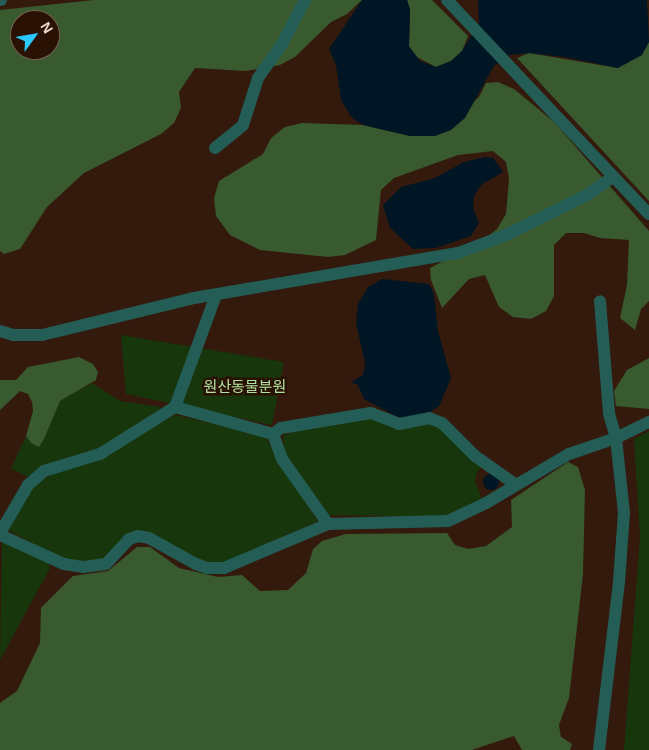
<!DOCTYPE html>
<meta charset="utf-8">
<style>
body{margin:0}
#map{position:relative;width:649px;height:750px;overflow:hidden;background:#331a0c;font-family:Arial,"Noto Sans KR",sans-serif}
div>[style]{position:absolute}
.green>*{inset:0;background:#18360c}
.forest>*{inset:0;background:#39592e}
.water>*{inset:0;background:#001624}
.round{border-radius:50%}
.minor>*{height:12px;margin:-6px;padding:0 6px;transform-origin:6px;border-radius:6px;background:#235d56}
span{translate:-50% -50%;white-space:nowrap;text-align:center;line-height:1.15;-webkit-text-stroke:5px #291104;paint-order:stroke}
.park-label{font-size:15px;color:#afe29e}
.north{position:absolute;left:10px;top:10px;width:50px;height:50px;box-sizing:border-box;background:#291104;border:1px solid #766155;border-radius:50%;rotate:58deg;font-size:14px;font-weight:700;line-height:20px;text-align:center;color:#ead9cf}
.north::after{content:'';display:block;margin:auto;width:18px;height:22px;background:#29c8ff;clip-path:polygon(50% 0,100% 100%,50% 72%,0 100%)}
</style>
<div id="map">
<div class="green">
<div style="clip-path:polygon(121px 335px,284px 362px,272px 425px,126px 394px)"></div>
<div style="clip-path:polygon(92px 383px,120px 401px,161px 407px,143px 423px,99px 448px,47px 464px,28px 477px,11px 469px,26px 436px,31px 443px,60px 401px)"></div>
<div style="clip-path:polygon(175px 415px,266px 436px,277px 460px,318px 521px,227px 562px,210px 564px,147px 533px,101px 561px,90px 564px,60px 558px,8px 530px,33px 484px)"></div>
<div style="clip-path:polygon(372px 417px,435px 424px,483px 465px,477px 472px,475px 481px,482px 499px,444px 517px,328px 515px,285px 453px,283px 437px,291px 430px)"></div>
<div style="clip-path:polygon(649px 431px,649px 750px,624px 750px,640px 536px,634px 439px)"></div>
<div style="clip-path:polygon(2px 541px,49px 563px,50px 568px,0 660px)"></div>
</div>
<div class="forest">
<div style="clip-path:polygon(evenodd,94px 0,362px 0,347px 14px,331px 22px,295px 57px,280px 65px,246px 71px,195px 68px,179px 92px,181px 108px,174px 123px,161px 134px,84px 173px,47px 207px,20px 249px,4px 254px,0 251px,0 10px,94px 0,20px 20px,50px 20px,50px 50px,20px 50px,20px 20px)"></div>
<div style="clip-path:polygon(407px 0,432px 0,468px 36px,462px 51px,451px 61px,436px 67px,413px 55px,409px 46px,410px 10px)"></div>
<div style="clip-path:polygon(649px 42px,649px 201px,517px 58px,529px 53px,618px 68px)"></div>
<div style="clip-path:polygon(498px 82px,514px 89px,554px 122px,649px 231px,649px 301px,641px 309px,635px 330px,620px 318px,627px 285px,629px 240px,600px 238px,584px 233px,566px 233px,554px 245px,554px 296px,546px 311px,531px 319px,513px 317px,499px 307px,485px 275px,469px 279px,442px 308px,431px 280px,430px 268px,483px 240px,497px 229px,506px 214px,509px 179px,506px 162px,493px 151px,458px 155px,394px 178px,381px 190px,376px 240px,345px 255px,328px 257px,260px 250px,230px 235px,216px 216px,214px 198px,219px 181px,263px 154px,271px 138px,285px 127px,302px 123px,363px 125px,410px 136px,435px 136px,479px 97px,486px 83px)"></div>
<div style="clip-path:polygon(79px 357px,93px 364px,98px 372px,96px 380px,60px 401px,44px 439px,39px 447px,31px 443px,26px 436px,33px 411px,32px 402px,28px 394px,20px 391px,0 410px,0 380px,16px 380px,28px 367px)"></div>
<div style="clip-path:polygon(649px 358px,649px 409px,616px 406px,614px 391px,627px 370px)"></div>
<div style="clip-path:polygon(568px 462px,578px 467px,585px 490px,583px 574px,569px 698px,559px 725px,561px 737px,572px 744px,570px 750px,522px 750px,514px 736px,472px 750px,0 750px,0 703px,17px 691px,40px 643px,41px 608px,73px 576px,108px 571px,137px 547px,150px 547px,179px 568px,218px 577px,242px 575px,260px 591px,288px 590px,306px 573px,313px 549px,322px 541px,346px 534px,447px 533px,455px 545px,468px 549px,486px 546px,512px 527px,511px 500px)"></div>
</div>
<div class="water">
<div style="clip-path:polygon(362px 0,407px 0,410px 10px,409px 46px,420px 61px,436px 67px,451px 61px,462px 51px,479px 23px,478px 0,647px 0,649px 42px,642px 55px,618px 68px,564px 57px,529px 53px,509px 55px,494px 66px,465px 118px,451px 130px,435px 136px,410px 136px,363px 125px,352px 118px,341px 100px,336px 65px,329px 49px)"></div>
<div style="clip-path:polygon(485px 157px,493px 158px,503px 172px,481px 185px,474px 196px,473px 208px,479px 223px,471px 236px,436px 248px,413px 249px,390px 228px,383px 205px,401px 187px,435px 178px,464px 162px)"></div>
<div style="clip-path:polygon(382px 279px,429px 284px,434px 294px,438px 331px,451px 378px,439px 406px,427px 414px,403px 420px,364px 399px,358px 385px,351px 382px,363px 375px,365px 363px,356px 323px,358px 304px,368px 287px)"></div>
<div class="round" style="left:483px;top:474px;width:16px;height:16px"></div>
</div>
<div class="minor">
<div style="left:0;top:0;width:1px"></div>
<div style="left:447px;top:0;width:294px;rotate:46.7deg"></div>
<div style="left:215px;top:148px;width:36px;rotate:-39deg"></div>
<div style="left:243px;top:125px;width:49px;rotate:-72.3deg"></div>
<div style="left:258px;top:78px;width:42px;rotate:-54.8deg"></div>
<div style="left:282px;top:44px;width:50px;rotate:-62.4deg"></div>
<div style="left:0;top:331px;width:14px;rotate:17deg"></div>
<div style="left:13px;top:335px;width:29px"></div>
<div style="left:42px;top:335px;width:156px;rotate:-13.7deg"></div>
<div style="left:194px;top:298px;width:268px;rotate:-9.7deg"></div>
<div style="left:458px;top:253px;width:51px;rotate:-20.6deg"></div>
<div style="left:506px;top:235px;width:90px;rotate:-26.3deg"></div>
<div style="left:587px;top:195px;width:32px;rotate:-35deg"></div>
<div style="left:175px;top:407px;width:102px;rotate:15.4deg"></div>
<div style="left:273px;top:434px;width:27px;rotate:70deg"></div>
<div style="left:282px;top:459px;width:80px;rotate:54.7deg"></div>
<div style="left:273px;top:434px;width:10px;rotate:-37deg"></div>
<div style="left:281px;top:428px;width:91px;rotate:-9.5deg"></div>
<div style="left:371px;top:413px;width:30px;rotate:21deg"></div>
<div style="left:399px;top:424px;width:31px;rotate:-11deg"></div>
<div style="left:429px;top:418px;width:14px;rotate:21deg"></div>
<div style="left:442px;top:423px;width:47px;rotate:45deg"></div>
<div style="left:475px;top:456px;width:49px;rotate:35deg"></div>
<div style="left:0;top:533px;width:56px;rotate:-59.7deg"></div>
<div style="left:28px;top:485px;width:21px;rotate:-41deg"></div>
<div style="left:44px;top:471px;width:59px;rotate:-16.9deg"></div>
<div style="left:100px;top:454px;width:89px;rotate:-32.1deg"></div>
<div style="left:175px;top:407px;width:119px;rotate:-69.9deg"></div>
<div style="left:0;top:535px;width:70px;rotate:24.4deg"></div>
<div style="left:64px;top:564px;width:20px;rotate:9deg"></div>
<div style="left:84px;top:567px;width:22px;rotate:-8deg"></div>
<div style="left:106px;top:564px;width:34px;rotate:-47deg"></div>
<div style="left:129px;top:539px;width:9px;rotate:-18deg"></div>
<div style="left:138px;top:536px;width:11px;rotate:10deg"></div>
<div style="left:149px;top:538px;width:54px;rotate:29deg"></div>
<div style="left:196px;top:564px;width:12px;rotate:20deg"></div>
<div style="left:207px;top:568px;width:17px"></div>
<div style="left:224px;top:568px;width:113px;rotate:-22.9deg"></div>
<div style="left:328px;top:524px;width:120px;rotate:-1.4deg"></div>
<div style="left:448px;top:521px;width:42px;rotate:-25.3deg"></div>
<div style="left:486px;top:503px;width:96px;rotate:-30.6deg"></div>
<div style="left:569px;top:454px;width:50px;rotate:-18.8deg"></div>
<div style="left:616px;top:438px;width:37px;rotate:-26deg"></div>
<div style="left:599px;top:750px;width:169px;rotate:-83.2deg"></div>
<div style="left:619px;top:582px;width:69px;rotate:-85.9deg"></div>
<div style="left:624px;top:513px;width:75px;rotate:-96.1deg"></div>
<div style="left:616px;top:438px;width:26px;rotate:-106deg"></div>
<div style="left:609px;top:413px;width:112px;rotate:-94.6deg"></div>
</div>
<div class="park-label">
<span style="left:245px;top:387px">원산동물분원</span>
</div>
<div class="north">N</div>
</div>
